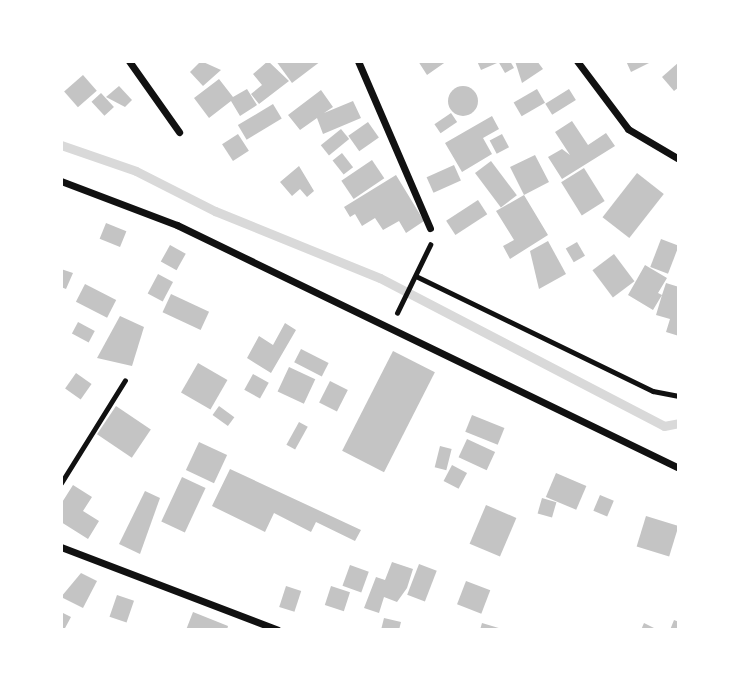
<!DOCTYPE html>
<style>
body{margin:0}
#map{position:relative;width:740px;height:691px;overflow:hidden;background:#fff;font-family:Figtree,sans-serif}
div>[style]{position:absolute}
.stream>*{height:9px;margin:-4.5px;padding:0 4.5px;transform-origin:4.5px;border-radius:4.5px;background:#d9d9d9}
.building>*{inset:0;background:#c4c4c4;transform-origin:0 0}
.round{border-radius:50%}
.path>*{height:4.5px;margin:-2.25px;padding:0 2.25px;transform-origin:2.25px;border-radius:2.25px;background:#111}
.service>*{height:5px;margin:-2.5px;padding:0 2.5px;transform-origin:2.5px;border-radius:2.5px;background:#111}
.minor>*{height:7px;margin:-3.5px;padding:0 3.5px;transform-origin:3.5px;border-radius:3.5px;background:#111}
span{translate:-50% -50%;white-space:nowrap;text-align:center;line-height:1.15;-webkit-text-stroke:6px #fff;paint-order:stroke}
.frame{position:absolute;inset:0;border:63px solid #fff;pointer-events:none}
</style>
<div id="map">
<div class="stream">
<div style="left:61px;top:145px;width:79px;rotate:19.1deg"></div>
<div style="left:136px;top:171px;width:89px;rotate:26.9deg"></div>
<div style="left:215px;top:211px;width:178px;rotate:22.1deg"></div>
<div style="left:380px;top:278px;width:320px;rotate:27.5deg"></div>
<div style="left:664px;top:426px;width:15px;rotate:-11deg"></div>
</div>
<div class="building">
<div style="clip-path:polygon(201px 61px,221px 70px,203px 86px,190px 72px)"></div>
<div style="clip-path:polygon(268px 61px,289px 81px,259px 104px,251px 94px,262px 85px,253px 74px)"></div>
<div style="clip-path:polygon(276px 61px,321px 61px,292px 83px)"></div>
<div style="clip-path:polygon(418px 61px,447px 61px,427px 75px)"></div>
<div style="clip-path:polygon(477px 61px,496px 61px,497px 63px,481px 70px)"></div>
<div style="clip-path:polygon(498px 61px,510px 61px,514px 68px,505px 73px)"></div>
<div style="clip-path:polygon(515px 61px,537px 61px,543px 69px,522px 83px)"></div>
<div style="clip-path:polygon(626px 61px,653px 61px,631px 72px)"></div>
<div style="clip-path:polygon(679px 62px,679px 87px,674px 91px,662px 77px)"></div>
<div style="left:83px;top:75px;width:21px;height:25px;rotate:49deg"></div>
<div style="clip-path:polygon(219px 79px,233px 97px,247px 89px,257px 105px,240px 116px,231px 101px,209px 118px,194px 98px)"></div>
<div class="round" style="left:448px;top:86px;width:30px;height:30px"></div>
<div style="clip-path:polygon(119px 86px,132px 100px,125px 107px,106px 97px)"></div>
<div style="left:537px;top:89px;width:16px;height:27px;rotate:60deg"></div>
<div style="left:569px;top:89px;width:13px;height:28px;rotate:58deg"></div>
<div style="clip-path:polygon(321px 90px,333px 107px,324px 113px,353px 101px,361px 118px,323px 134px,317px 118px,300px 130px,288px 115px)"></div>
<div style="left:101px;top:93px;width:19px;height:13px;rotate:47deg"></div>
<div style="left:273px;top:104px;width:17px;height:41px;rotate:59deg"></div>
<div style="left:451px;top:113px;width:11px;height:20px;rotate:56deg"></div>
<div style="clip-path:polygon(492px 116px,499px 129px,483px 138px,492px 154px,462px 172px,445px 143px)"></div>
<div style="clip-path:polygon(572px 121px,588px 145px,606px 133px,615px 146px,562px 179px,548px 157px,562px 149px,570px 155px,555px 132px)"></div>
<div style="left:368px;top:122px;width:19px;height:24px;rotate:55deg"></div>
<div style="left:341px;top:129px;width:13px;height:26px;rotate:51deg"></div>
<div style="left:238px;top:134px;width:20px;height:19px;rotate:57deg"></div>
<div style="left:502px;top:134px;width:15px;height:14px;rotate:62deg"></div>
<div style="left:342px;top:153px;width:18px;height:12px;rotate:52deg"></div>
<div style="clip-path:polygon(535px 155px,549px 182px,524px 195px,548px 235px,510px 259px,503px 246px,514px 240px,496px 211px,524px 195px,510px 167px)"></div>
<div style="left:372px;top:160px;width:22px;height:37px;rotate:56deg"></div>
<div style="left:491px;top:161px;width:43px;height:20px;rotate:53deg"></div>
<div style="left:454px;top:165px;width:17px;height:30px;rotate:66deg"></div>
<div style="clip-path:polygon(299px 166px,314px 191px,307px 197px,300px 189px,292px 196px,280px 182px)"></div>
<div style="left:584px;top:168px;width:39px;height:27px;rotate:58deg"></div>
<div style="left:637px;top:173px;width:34px;height:56px;rotate:38deg"></div>
<div style="clip-path:polygon(396px 175px,424px 221px,406px 233px,399px 221px,383px 230px,375px 218px,362px 226px,355px 214px,350px 217px,344px 207px)"></div>
<div style="left:478px;top:200px;width:17px;height:38px;rotate:57deg"></div>
<div style="left:106px;top:223px;width:22px;height:17px;rotate:22deg"></div>
<div style="left:661px;top:239px;width:19px;height:30px;rotate:21deg"></div>
<div style="clip-path:polygon(548px 241px,566px 274px,539px 289px,530px 251px)"></div>
<div style="left:577px;top:242px;width:16px;height:13px;rotate:60deg"></div>
<div style="left:170px;top:245px;width:18px;height:19px;rotate:29deg"></div>
<div style="left:614px;top:254px;width:34px;height:27px;rotate:53deg"></div>
<div style="clip-path:polygon(645px 265px,667px 278px,658px 293px,662px 295px,666px 283px,679px 287px,679px 336px,666px 332px,670px 319px,656px 315px,662px 295px,653px 310px,628px 295px)"></div>
<div style="clip-path:polygon(61px 269px,73px 273px,66px 289px,61px 287px)"></div>
<div style="left:158px;top:274px;width:17px;height:22px;rotate:28deg"></div>
<div style="left:85px;top:284px;width:35px;height:20px;rotate:27deg"></div>
<div style="left:171px;top:294px;width:42px;height:20px;rotate:25deg"></div>
<div style="clip-path:polygon(120px 316px,144px 327px,132px 366px,97px 358px)"></div>
<div style="left:78px;top:322px;width:19px;height:13px;rotate:28deg"></div>
<div style="clip-path:polygon(285px 323px,296px 330px,271px 373px,247px 358px,259px 336px,273px 345px)"></div>
<div style="left:301px;top:349px;width:31px;height:15px;rotate:27deg"></div>
<div style="left:393px;top:351px;width:47px;height:112px;rotate:27deg"></div>
<div style="left:198px;top:363px;width:34px;height:34px;rotate:30deg"></div>
<div style="left:289px;top:367px;width:29px;height:27px;rotate:25deg"></div>
<div style="left:76px;top:373px;width:19px;height:19px;rotate:35deg"></div>
<div style="left:253px;top:374px;width:18px;height:18px;rotate:29deg"></div>
<div style="left:330px;top:381px;width:20px;height:24px;rotate:27deg"></div>
<div style="left:116px;top:406px;width:42px;height:34px;rotate:34deg"></div>
<div style="left:219px;top:406px;width:19px;height:11px;rotate:36deg"></div>
<div style="left:472px;top:415px;width:35px;height:18px;rotate:22deg"></div>
<div style="left:299px;top:422px;width:10px;height:26px;rotate:29deg"></div>
<div style="left:467px;top:439px;width:31px;height:20px;rotate:25deg"></div>
<div style="left:199px;top:442px;width:31px;height:31px;rotate:25deg"></div>
<div style="left:440px;top:446px;width:12px;height:22px;rotate:14deg"></div>
<div style="left:452px;top:465px;width:17px;height:18px;rotate:28deg"></div>
<div style="clip-path:polygon(230px 469px,361px 530px,355px 541px,316px 522px,311px 532px,274px 513px,265px 532px,212px 506px)"></div>
<div style="left:556px;top:473px;width:33px;height:26px;rotate:23deg"></div>
<div style="left:182px;top:477px;width:26px;height:49px;rotate:25deg"></div>
<div style="clip-path:polygon(73px 485px,92px 497px,83px 511px,99px 521px,88px 539px,61px 522px,61px 504px)"></div>
<div style="clip-path:polygon(145px 491px,160px 498px,140px 554px,119px 544px)"></div>
<div style="left:600px;top:495px;width:15px;height:17px;rotate:23deg"></div>
<div style="left:542px;top:498px;width:15px;height:16px;rotate:16deg"></div>
<div style="left:486px;top:505px;width:33px;height:42px;rotate:23deg"></div>
<div style="left:646px;top:516px;width:34px;height:32px;rotate:17deg"></div>
<div style="clip-path:polygon(392px 562px,413px 569px,407px 588px,397px 602px,384px 597px,379px 613px,364px 608px,376px 577px,385px 580px)"></div>
<div style="left:419px;top:564px;width:19px;height:33px;rotate:21deg"></div>
<div style="left:350px;top:565px;width:20px;height:22px;rotate:20deg"></div>
<div style="clip-path:polygon(81px 573px,97px 581px,83px 608px,61px 597px)"></div>
<div style="left:466px;top:581px;width:26px;height:25px;rotate:21deg"></div>
<div style="left:286px;top:586px;width:16px;height:22px;rotate:18deg"></div>
<div style="left:331px;top:586px;width:20px;height:20px;rotate:18deg"></div>
<div style="left:117px;top:595px;width:18px;height:23px;rotate:19deg"></div>
<div style="clip-path:polygon(61px 612px,71px 617px,64px 630px,61px 630px)"></div>
<div style="clip-path:polygon(193px 612px,228px 626px,227px 630px,186px 630px)"></div>
<div style="clip-path:polygon(384px 618px,401px 622px,399px 630px,381px 630px)"></div>
<div style="clip-path:polygon(674px 620px,679px 622px,679px 630px,670px 630px)"></div>
<div style="clip-path:polygon(482px 623px,502px 629px,502px 630px,480px 630px)"></div>
<div style="clip-path:polygon(644px 623px,658px 630px,641px 630px)"></div>
</div>
<div class="path">
<div style="left:416px;top:276px;width:263px;rotate:25.9deg"></div>
<div style="left:653px;top:391px;width:26px;rotate:11deg"></div>
<div style="left:397px;top:313px;width:76px;rotate:-64.1deg"></div>
</div>
<div class="service">
<div style="left:61px;top:483px;width:121px;rotate:-58.1deg"></div>
</div>
<div class="minor">
<div style="left:129px;top:61px;width:87px;rotate:54.8deg"></div>
<div style="left:358px;top:61px;width:182px;rotate:66.7deg"></div>
<div style="left:577px;top:61px;width:85px;rotate:53.1deg"></div>
<div style="left:628px;top:129px;width:59px;rotate:30.5deg"></div>
<div style="left:61px;top:181px;width:124px;rotate:20.8deg"></div>
<div style="left:177px;top:225px;width:558px;rotate:25.83deg"></div>
<div style="left:61px;top:547px;width:232px;rotate:20.9deg"></div>
</div>
<div class="frame"></div>
</div>
